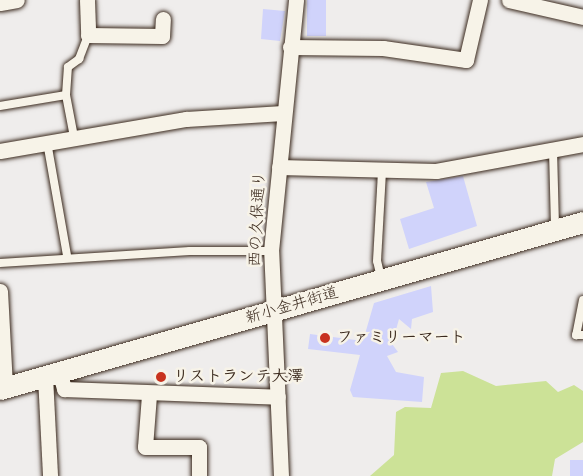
<!DOCTYPE html>
<meta charset="utf-8">
<style>
body{margin:0}
#map{position:relative;width:583px;height:476px;overflow:hidden;background:#efedec;font-family:Kalam,"Klee One",sans-serif}
div>[style]{position:absolute}
.green>*{inset:0;background:#cce297}
.building>*{inset:0;background:#d0d3fb;transform-origin:0 0}
.roads{filter:drop-shadow(0 0 2px #3b2a1e) drop-shadow(0 0 2px #3b2a1e)}
.service>*{height:8px;margin:-4px;padding:0 4px;transform-origin:4px;border-radius:4px;background:#f7f3e8}
.minor>*{height:15px;margin:-7.5px;padding:0 7.5px;transform-origin:7.5px;border-radius:7.5px;background:#f7f3e8}
.secondary>*{height:21px;margin:-10.5px;padding:0 10.5px;transform-origin:10.5px;border-radius:10.5px;background:#f7f3e8}
.dots>*{width:16px;height:16px;translate:-50% -50%;box-sizing:border-box;border:3px solid #f7f3e8;border-radius:50%}
span{translate:-50% -50%;white-space:nowrap;text-align:center;line-height:1.15;-webkit-text-stroke:5px #f7f3e8;paint-order:stroke}
.street-label{font-size:16px;color:#3b2a1e}
.poi-label{font-size:16px;color:#3b2a1e;font-weight:700}
.left{translate:0 -50%;text-align:left}
</style>
<div id="map">
<div class="green">
<div style="clip-path:polygon(463px 371px,496px 386px,546px 381px,558px 392px,574px 385px,583px 391px,583px 442px,555px 459px,552px 476px,370px 476px,394px 455px,396px 412px,405px 407px,431px 408px,441px 373px)"></div>
</div>
<div class="building">
<div style="left:307px;top:0;width:19px;height:36px"></div>
<div style="clip-path:polygon(263px 9px,285px 11px,280px 41px,261px 39px)"></div>
<div style="clip-path:polygon(463px 176px,477px 226px,409px 249px,400px 219px,434px 208px,426px 182px)"></div>
<div style="clip-path:polygon(431px 286px,433px 312px,412px 319px,411px 329px,399px 319px,392px 344px,398px 352px,387px 356px,396px 372px,424px 377px,422px 402px,353px 397px,350px 390px,360px 355px,308px 349px,310px 334px,363px 341px,374px 303px)"></div>
<div style="left:570px;top:460px;width:13px;height:16px"></div>
</div>
<div class="roads">
<div class="service">
<div style="left:0;top:106px;width:67px;rotate:-9.5deg"></div>
<div style="left:74px;top:137px;width:43px;rotate:-100.8deg"></div>
<div style="left:66px;top:95px;width:28px;rotate:-86deg"></div>
<div style="left:68px;top:67px;width:14px;rotate:-36deg"></div>
<div style="left:79px;top:59px;width:26px;rotate:-69deg"></div>
<div style="left:47px;top:142px;width:116px;rotate:80deg"></div>
<div style="left:553px;top:150px;width:79px;rotate:88.5deg"></div>
<div style="left:0;top:263px;width:190px;rotate:-3.6deg"></div>
<div style="left:190px;top:251px;width:81px"></div>
<div style="left:381px;top:278px;width:17px;rotate:-103deg"></div>
<div style="left:377px;top:261px;width:89px;rotate:-86.8deg"></div>
<div style="left:583px;top:300px;width:36px;rotate:101deg"></div>
<div style="left:576px;top:335px;width:7px"></div>
</div>
<div class="minor">
<div style="left:87px;top:0;width:35px;rotate:88deg"></div>
<div style="left:88px;top:35px;width:74px;rotate:0.8deg"></div>
<div style="left:162px;top:36px;width:17px;rotate:-87deg"></div>
<div style="left:509px;top:0;width:76px;rotate:12.9deg"></div>
<div style="left:0;top:3px;width:17px;rotate:-10deg"></div>
<div style="left:290px;top:47px;width:93px;rotate:0.6deg"></div>
<div style="left:383px;top:48px;width:84px;rotate:8.2deg"></div>
<div style="left:466px;top:60px;width:62px;rotate:-76.9deg"></div>
<div style="left:0;top:151px;width:189px;rotate:-9.8deg"></div>
<div style="left:186px;top:119px;width:97px;rotate:-3.5deg"></div>
<div style="left:279px;top:167px;width:157px;rotate:1.5deg"></div>
<div style="left:436px;top:171px;width:149px;rotate:-10.4deg"></div>
<div style="left:0;top:291px;width:96px;rotate:87deg"></div>
<div style="left:59px;top:371px;width:19px;rotate:74deg"></div>
<div style="left:64px;top:389px;width:214px;rotate:2.1deg"></div>
<div style="left:45px;top:376px;width:100px;rotate:87.1deg"></div>
<div style="left:149px;top:395px;width:52px;rotate:94.4deg"></div>
<div style="left:145px;top:447px;width:54px"></div>
<div style="left:199px;top:447px;width:29px;rotate:90deg"></div>
<div style="left:281px;top:476px;width:225px;rotate:-92.5deg"></div>
<div style="left:271px;top:251px;width:252px;rotate:-84.3deg"></div>
</div>
<div class="secondary">
<div style="left:0;top:389px;width:606px;rotate:-15.98deg"></div>
</div>
</div>
<div class="dots">
<div style="left:325px;top:338px;background:#c8321e"></div>
<div style="left:161px;top:377px;background:#c8321e"></div>
</div>
<div class="street-label">
<span style="left:258px;top:219px;rotate:-87deg">西の久保通り</span>
<span style="left:292px;top:306px;rotate:-16deg">新小金井街道</span>
</div>
<div class="poi-label">
<span class="left" style="left:337px;top:338px">ファミリーマート</span>
<span class="left" style="left:173px;top:377px">リストランテ大澤</span>
</div>
</div>
